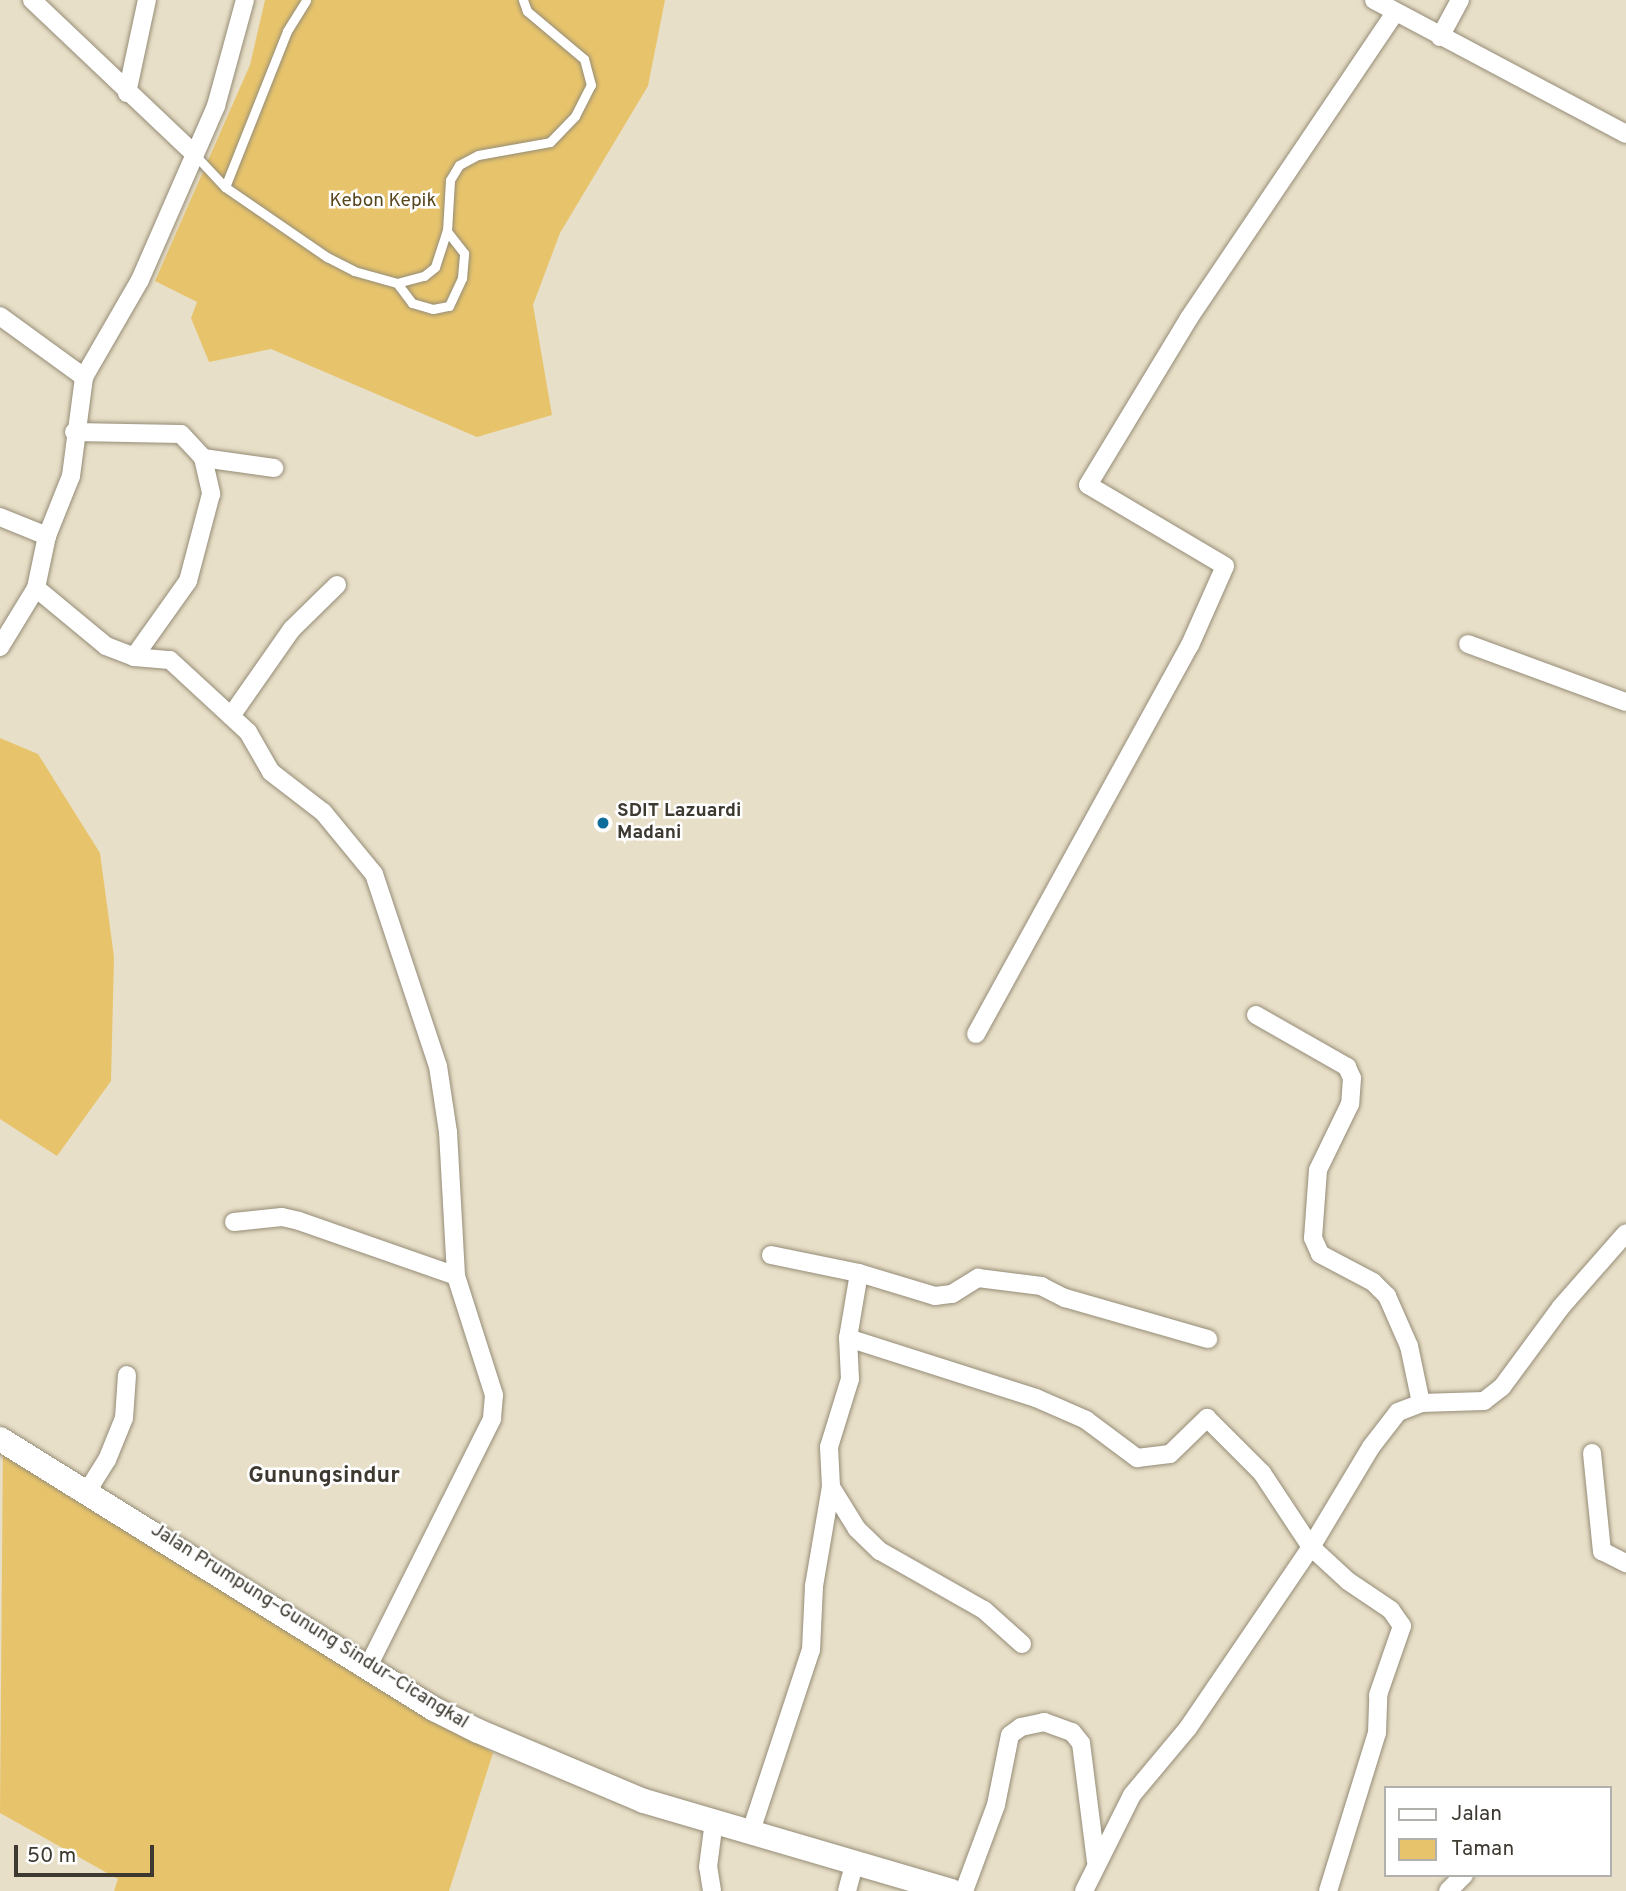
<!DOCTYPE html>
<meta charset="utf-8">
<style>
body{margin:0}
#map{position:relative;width:1626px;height:1891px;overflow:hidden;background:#e8dfc8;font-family:Overpass,sans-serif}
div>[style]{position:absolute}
.green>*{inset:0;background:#e7c46c}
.roads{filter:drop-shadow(0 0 2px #958c77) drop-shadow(0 0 2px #958c77)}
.service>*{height:9px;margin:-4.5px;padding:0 4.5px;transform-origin:4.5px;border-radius:4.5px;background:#fff}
.minor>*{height:18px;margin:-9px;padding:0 9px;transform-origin:9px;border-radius:9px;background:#fff}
.secondary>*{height:24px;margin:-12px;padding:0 12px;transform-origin:12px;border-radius:12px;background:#fff}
.dots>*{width:19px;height:19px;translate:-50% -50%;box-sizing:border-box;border:4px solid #fff;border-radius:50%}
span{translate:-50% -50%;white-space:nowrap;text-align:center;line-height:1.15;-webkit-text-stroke:5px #fff;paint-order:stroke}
.park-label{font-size:19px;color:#57471e}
.poi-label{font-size:19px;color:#3d3930;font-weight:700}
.left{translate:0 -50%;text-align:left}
.street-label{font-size:19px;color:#3d3930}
.quarter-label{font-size:23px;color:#3d3930;font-weight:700}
.legend{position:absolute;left:1384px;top:1786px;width:228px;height:91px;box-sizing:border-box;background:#fff;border:2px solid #b1b0ac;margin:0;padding:9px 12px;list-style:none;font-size:21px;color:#3d3930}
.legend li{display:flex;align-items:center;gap:14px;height:35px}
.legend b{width:35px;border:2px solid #b1b0ac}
.scale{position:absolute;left:14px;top:1845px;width:140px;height:32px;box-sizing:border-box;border:4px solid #3d3930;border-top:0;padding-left:9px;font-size:21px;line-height:24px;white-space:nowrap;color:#3d3930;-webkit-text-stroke:5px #fff;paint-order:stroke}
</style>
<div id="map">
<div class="green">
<div style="clip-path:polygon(265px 0,665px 0,648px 86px,560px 233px,533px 305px,552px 415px,477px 437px,271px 349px,209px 362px,191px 318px,197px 302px,155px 281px,250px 65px)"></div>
<div style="clip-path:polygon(0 738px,38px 754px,100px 853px,114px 957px,111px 1081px,57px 1156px,0 1119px)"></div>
<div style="clip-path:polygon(3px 1438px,493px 1753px,449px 1891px,114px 1891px,118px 1879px,0 1813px)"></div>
</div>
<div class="roads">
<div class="service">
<div style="left:195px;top:155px;width:44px;rotate:46.8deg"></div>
<div style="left:225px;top:187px;width:124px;rotate:34.5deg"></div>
<div style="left:327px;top:257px;width:30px;rotate:27deg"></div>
<div style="left:354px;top:271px;width:45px;rotate:15.6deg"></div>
<div style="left:397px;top:283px;width:28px;rotate:-15deg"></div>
<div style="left:424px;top:276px;width:14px;rotate:-39deg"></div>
<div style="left:435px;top:267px;width:38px;rotate:-72deg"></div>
<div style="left:447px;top:231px;width:51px;rotate:-86.6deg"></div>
<div style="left:450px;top:180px;width:17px;rotate:-59deg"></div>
<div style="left:459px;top:165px;width:21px;rotate:-28deg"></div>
<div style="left:478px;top:155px;width:73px;rotate:-10.2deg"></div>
<div style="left:550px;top:142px;width:36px;rotate:-46deg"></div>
<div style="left:575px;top:116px;width:35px;rotate:-63deg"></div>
<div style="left:591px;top:85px;width:27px;rotate:-105deg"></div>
<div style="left:584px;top:59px;width:75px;rotate:-139.9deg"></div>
<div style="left:527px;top:11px;width:12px;rotate:-110deg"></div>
<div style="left:225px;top:187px;width:168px;rotate:-68.3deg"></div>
<div style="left:287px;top:31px;width:36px;rotate:-58deg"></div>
<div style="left:397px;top:283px;width:25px;rotate:53deg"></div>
<div style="left:412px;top:303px;width:22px;rotate:16deg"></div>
<div style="left:433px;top:309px;width:16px;rotate:-11deg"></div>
<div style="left:449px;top:306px;width:31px;rotate:-65deg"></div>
<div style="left:462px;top:278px;width:25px;rotate:-85deg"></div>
<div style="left:464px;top:253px;width:28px;rotate:-128deg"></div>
</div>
<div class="minor">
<div style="left:32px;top:0;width:222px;rotate:43.5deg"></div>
<div style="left:1374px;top:0;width:285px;rotate:28deg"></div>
<div style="left:1440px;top:37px;width:42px;rotate:-61.6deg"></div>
<div style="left:127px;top:93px;width:95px;rotate:-77.9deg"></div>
<div style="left:0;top:316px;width:104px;rotate:36deg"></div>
<div style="left:74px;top:432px;width:107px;rotate:1.1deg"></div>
<div style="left:181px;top:434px;width:33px;rotate:47deg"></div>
<div style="left:203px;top:458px;width:37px;rotate:77deg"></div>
<div style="left:211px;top:494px;width:90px;rotate:104.8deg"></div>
<div style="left:188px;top:581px;width:93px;rotate:125.4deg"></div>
<div style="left:203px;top:458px;width:72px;rotate:8deg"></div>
<div style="left:0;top:517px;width:51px;rotate:22deg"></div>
<div style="left:36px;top:588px;width:91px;rotate:39.6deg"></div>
<div style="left:106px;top:646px;width:30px;rotate:21deg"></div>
<div style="left:134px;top:657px;width:36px;rotate:5deg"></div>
<div style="left:170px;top:660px;width:106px;rotate:42.7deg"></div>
<div style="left:248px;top:732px;width:46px;rotate:60.1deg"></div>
<div style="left:271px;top:772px;width:66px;rotate:37.6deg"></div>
<div style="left:323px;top:812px;width:80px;rotate:50.6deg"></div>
<div style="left:374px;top:874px;width:202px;rotate:71.6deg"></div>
<div style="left:438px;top:1066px;width:67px;rotate:81.4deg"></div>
<div style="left:448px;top:1132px;width:144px;rotate:86.8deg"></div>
<div style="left:456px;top:1276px;width:125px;rotate:72.3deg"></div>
<div style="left:494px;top:1395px;width:24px;rotate:95deg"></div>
<div style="left:492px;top:1419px;width:277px;rotate:116.6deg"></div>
<div style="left:1468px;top:644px;width:168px;rotate:20.2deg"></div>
<div style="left:0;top:647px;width:69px;rotate:-58.6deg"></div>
<div style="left:36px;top:588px;width:53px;rotate:-78.1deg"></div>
<div style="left:47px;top:536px;width:65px;rotate:-68.2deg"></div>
<div style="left:71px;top:476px;width:100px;rotate:-82.5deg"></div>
<div style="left:84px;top:377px;width:112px;rotate:-60deg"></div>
<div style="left:140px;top:280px;width:190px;rotate:-66.4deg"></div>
<div style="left:216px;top:106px;width:110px;rotate:-74.7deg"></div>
<div style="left:231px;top:716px;width:106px;rotate:-55deg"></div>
<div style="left:292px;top:629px;width:63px;rotate:-44.4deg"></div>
<div style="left:1256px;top:1015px;width:105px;rotate:29.7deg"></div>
<div style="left:1347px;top:1067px;width:12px;rotate:66deg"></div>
<div style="left:1352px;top:1078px;width:26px;rotate:94deg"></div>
<div style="left:1350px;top:1104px;width:73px;rotate:115.9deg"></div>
<div style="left:1318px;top:1170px;width:68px;rotate:94.2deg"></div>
<div style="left:1313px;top:1238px;width:17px;rotate:66deg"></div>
<div style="left:1320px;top:1254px;width:60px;rotate:27.8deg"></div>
<div style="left:1373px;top:1282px;width:20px;rotate:45deg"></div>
<div style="left:1387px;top:1296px;width:55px;rotate:66.3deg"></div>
<div style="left:1409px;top:1346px;width:58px;rotate:78.1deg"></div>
<div style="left:976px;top:1034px;width:444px;rotate:-61.2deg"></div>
<div style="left:1190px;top:645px;width:86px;rotate:-66.1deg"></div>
<div style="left:1225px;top:566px;width:159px;rotate:-149.4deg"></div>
<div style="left:1088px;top:485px;width:195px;rotate:-58.8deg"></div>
<div style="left:1189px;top:318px;width:368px;rotate:-56deg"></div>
<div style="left:234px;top:1222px;width:48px;rotate:-5.9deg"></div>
<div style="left:282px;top:1217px;width:17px;rotate:13deg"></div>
<div style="left:299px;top:1221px;width:166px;rotate:19.3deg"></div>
<div style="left:771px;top:1255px;width:90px;rotate:11.6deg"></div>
<div style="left:859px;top:1273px;width:66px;rotate:99.6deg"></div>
<div style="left:848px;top:1338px;width:197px;rotate:17.7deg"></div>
<div style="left:1036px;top:1398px;width:55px;rotate:23.7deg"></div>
<div style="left:1086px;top:1420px;width:64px;rotate:36.7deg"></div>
<div style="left:1137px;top:1458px;width:33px;rotate:-7deg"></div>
<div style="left:1170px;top:1454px;width:52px;rotate:-44.2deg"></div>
<div style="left:1207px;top:1418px;width:78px;rotate:45deg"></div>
<div style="left:1262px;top:1473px;width:89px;rotate:56.5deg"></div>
<div style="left:1311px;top:1547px;width:219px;rotate:124.2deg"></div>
<div style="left:1188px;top:1728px;width:87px;rotate:129.9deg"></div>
<div style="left:1132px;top:1795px;width:107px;rotate:116.6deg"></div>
<div style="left:859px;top:1273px;width:79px;rotate:16.8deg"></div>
<div style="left:935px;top:1296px;width:17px;rotate:-7deg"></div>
<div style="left:952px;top:1294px;width:31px;rotate:-32deg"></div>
<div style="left:978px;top:1278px;width:64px;rotate:7.2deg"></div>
<div style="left:1041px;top:1286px;width:27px;rotate:27deg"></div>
<div style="left:1065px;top:1298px;width:149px;rotate:16deg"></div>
<div style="left:848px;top:1338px;width:41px;rotate:87.2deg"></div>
<div style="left:850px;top:1379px;width:71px;rotate:107.2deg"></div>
<div style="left:829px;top:1447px;width:40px;rotate:87.1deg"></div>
<div style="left:831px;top:1487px;width:49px;rotate:58.2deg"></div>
<div style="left:857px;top:1529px;width:32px;rotate:44deg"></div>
<div style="left:880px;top:1551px;width:120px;rotate:29.6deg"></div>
<div style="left:984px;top:1610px;width:51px;rotate:41.8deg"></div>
<div style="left:1592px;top:1453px;width:99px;rotate:84.2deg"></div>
<div style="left:1602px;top:1551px;width:27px;rotate:27deg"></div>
<div style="left:88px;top:1490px;width:36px;rotate:-58deg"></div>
<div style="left:107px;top:1460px;width:45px;rotate:-68deg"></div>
<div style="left:124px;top:1418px;width:43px;rotate:-86deg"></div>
<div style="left:751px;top:1831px;width:191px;rotate:-71.7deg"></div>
<div style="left:811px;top:1650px;width:64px;rotate:-87.3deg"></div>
<div style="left:814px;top:1586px;width:100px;rotate:-80.3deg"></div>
<div style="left:712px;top:1891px;width:24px;rotate:-99deg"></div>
<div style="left:708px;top:1867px;width:46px;rotate:-82.6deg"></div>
<div style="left:847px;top:1891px;width:30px;rotate:-75deg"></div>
<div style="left:964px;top:1891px;width:92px;rotate:-69.6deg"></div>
<div style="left:996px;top:1805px;width:71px;rotate:-78.7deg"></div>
<div style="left:1010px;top:1735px;width:14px;rotate:-36deg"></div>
<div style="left:1021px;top:1727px;width:24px;rotate:-12deg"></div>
<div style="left:1044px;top:1722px;width:30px;rotate:20deg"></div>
<div style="left:1072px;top:1732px;width:14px;rotate:51deg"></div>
<div style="left:1081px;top:1743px;width:119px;rotate:82.8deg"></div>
<div style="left:1328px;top:1891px;width:165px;rotate:-72.8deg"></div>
<div style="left:1377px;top:1733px;width:38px;rotate:-88deg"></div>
<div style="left:1378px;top:1695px;width:73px;rotate:-70.8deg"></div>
<div style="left:1402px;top:1626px;width:19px;rotate:-125deg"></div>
<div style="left:1391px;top:1610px;width:52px;rotate:-146deg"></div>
<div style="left:1348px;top:1581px;width:50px;rotate:-137.4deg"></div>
<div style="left:1311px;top:1547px;width:117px;rotate:-59deg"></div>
<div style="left:1371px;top:1447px;width:44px;rotate:-52.4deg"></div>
<div style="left:1398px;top:1412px;width:25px;rotate:-21deg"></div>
<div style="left:1421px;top:1403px;width:63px;rotate:-1.8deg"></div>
<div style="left:1484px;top:1401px;width:23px;rotate:-38deg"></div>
<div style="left:1502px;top:1387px;width:99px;rotate:-53.6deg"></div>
<div style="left:1561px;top:1307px;width:98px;rotate:-48.7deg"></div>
<div style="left:1448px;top:1891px;width:23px;rotate:-45deg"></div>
</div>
<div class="secondary">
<div style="left:0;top:1439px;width:511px;rotate:31.89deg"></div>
<div style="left:434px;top:1709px;width:49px;rotate:26.6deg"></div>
<div style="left:478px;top:1731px;width:180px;rotate:22.9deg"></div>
<div style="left:644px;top:1801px;width:320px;rotate:16.3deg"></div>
</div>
</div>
<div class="dots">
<div style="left:603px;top:823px;background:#0f6d9c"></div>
</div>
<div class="park-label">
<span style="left:383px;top:202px">Kebon Kepik</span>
</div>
<div class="poi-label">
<span class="left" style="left:617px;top:823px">SDIT Lazuardi<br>Madani</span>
</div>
<div class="street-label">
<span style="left:309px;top:1627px;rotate:32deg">Jalan Prumpung–Gunung Sindur–Cicangkal</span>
</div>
<div class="quarter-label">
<span style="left:324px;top:1477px">Gunungsindur</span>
</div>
<ul class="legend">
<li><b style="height:9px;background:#fff"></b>Jalan</li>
<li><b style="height:19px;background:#e7c46c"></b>Taman</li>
</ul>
<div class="scale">50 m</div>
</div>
